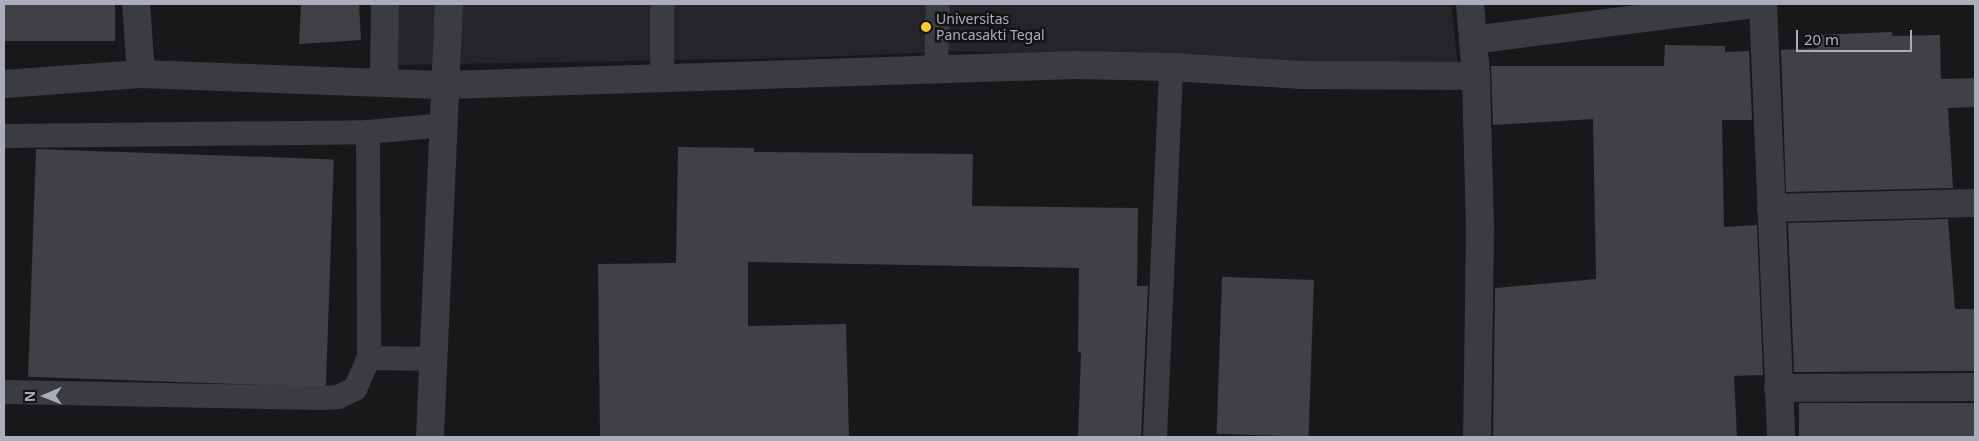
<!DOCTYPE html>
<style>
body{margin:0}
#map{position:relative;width:1979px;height:441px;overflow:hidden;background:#18181a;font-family:"Noto Sans",sans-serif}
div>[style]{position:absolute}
.built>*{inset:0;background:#252428}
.building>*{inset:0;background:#404045;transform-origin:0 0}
.service>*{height:24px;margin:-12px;padding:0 12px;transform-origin:12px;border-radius:12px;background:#3b3b42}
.minor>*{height:28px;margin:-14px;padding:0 14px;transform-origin:14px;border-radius:14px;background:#3b3b42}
.dots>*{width:14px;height:14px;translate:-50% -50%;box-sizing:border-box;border:2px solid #131316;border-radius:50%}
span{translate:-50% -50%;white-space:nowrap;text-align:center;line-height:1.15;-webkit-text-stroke:5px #131316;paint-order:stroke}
.poi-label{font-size:14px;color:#aaadbb}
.left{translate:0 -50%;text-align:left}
.frame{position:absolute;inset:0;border:5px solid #aaadbb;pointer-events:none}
.north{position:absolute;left:20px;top:371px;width:50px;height:50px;-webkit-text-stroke:4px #131316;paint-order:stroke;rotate:269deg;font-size:14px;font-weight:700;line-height:20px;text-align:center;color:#aaadbb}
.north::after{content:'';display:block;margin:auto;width:18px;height:22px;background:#aaadbb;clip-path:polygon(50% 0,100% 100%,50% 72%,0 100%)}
.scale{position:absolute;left:1796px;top:30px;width:116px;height:22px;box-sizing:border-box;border:2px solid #aaadbb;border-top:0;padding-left:6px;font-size:15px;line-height:18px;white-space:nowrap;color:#aaadbb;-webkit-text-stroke:4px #131316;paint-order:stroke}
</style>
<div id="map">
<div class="built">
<div style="clip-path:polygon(398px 4px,1451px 4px,1458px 67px,959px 51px,796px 58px,398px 65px)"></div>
</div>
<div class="building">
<div style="left:4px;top:4px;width:111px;height:37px"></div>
<div style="clip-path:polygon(301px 4px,359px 4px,361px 40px,299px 44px)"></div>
<div style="clip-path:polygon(1892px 32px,1892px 36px,1940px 35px,1941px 79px,1975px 78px,1975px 107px,1948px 108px,1953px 188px,1786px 192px,1781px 50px,1817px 48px,1817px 35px)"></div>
<div style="clip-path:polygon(1665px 45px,1725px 46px,1725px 52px,1749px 51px,1752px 120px,1722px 120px,1724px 227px,1757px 225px,1763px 375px,1734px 376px,1737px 437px,1493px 437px,1495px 288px,1596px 279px,1593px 119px,1493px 125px,1491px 66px,1664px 66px)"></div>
<div style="clip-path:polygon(678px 147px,754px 148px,754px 152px,973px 154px,972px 206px,1138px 208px,1137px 286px,1148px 286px,1141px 437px,1078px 437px,1081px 353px,1078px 352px,1079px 268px,748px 262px,748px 326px,846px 324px,849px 437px,600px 437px,598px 264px,676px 263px)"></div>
<div style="left:36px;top:149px;width:298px;height:228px;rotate:2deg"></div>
<div style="clip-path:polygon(1948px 219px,1955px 309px,1975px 309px,1975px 371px,1794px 372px,1788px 223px)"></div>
<div style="left:1314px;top:280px;width:157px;height:92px;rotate:92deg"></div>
<div style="left:1975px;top:403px;width:34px;height:176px;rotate:90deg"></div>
</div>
<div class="service">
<div style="left:936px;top:71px;width:67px;rotate:-88.3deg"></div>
<div style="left:662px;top:78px;width:74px;rotate:-90deg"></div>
<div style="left:368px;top:132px;width:226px;rotate:89.7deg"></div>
<div style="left:369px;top:358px;width:65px;rotate:0.9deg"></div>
<div style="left:4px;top:136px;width:364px;rotate:-0.6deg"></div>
<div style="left:368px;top:132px;width:77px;rotate:-5.2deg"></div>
<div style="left:4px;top:392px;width:317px;rotate:1.1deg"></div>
<div style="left:321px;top:398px;width:17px;rotate:-3deg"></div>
<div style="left:338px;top:397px;width:19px;rotate:-25deg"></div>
<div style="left:355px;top:389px;width:34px;rotate:-66deg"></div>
<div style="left:1155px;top:437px;width:370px;rotate:-87.5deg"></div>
</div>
<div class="minor">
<div style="left:136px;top:4px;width:70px;rotate:85.9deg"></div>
<div style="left:1470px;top:4px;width:72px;rotate:85.2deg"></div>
<div style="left:1476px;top:76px;width:154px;rotate:88.5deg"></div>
<div style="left:1480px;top:230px;width:207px;rotate:90.8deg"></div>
<div style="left:1763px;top:4px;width:433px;rotate:87.6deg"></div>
<div style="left:1473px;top:40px;width:283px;rotate:-7.3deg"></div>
<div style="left:384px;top:81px;width:77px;rotate:-89.3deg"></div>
<div style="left:4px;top:84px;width:137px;rotate:-4.2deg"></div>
<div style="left:141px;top:74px;width:306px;rotate:2.1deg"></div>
<div style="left:447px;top:85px;width:628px;rotate:-1.82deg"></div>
<div style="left:1075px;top:65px;width:96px;rotate:1.2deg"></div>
<div style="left:1171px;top:67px;width:130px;rotate:3.5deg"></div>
<div style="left:1301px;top:75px;width:175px;rotate:0.3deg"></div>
<div style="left:1771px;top:208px;width:204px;rotate:-1.4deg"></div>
<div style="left:1778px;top:388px;width:197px;rotate:-0.3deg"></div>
<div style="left:430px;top:437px;width:433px;rotate:-87.5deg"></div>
</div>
<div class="dots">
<div style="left:926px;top:27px;background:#f8cb33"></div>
</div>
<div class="poi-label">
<span class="left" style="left:936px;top:27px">Universitas<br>Pancasakti Tegal</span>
</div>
<div class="frame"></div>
<div class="north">N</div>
<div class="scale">20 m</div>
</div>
